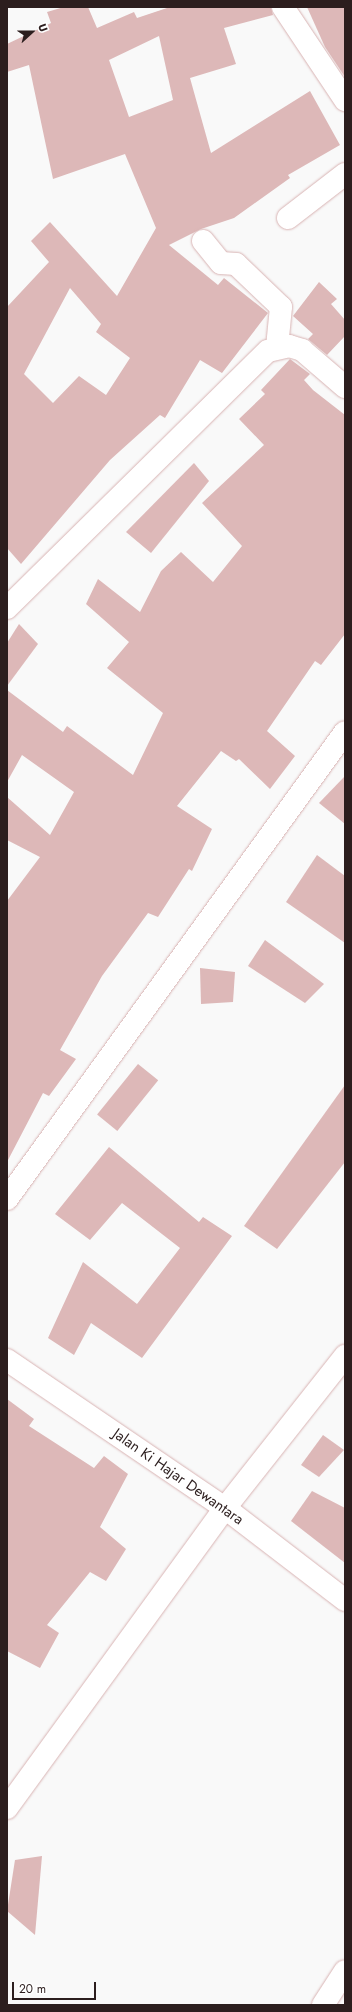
<!DOCTYPE html>
<style>
body{margin:0}
#map{position:relative;width:352px;height:2012px;overflow:hidden;background:#f9f9f9;font-family:Jost,sans-serif}
div>[style]{position:absolute}
.building>*{inset:0;background:#ddb8b8;transform-origin:0 0}
.roads{filter:drop-shadow(0 0 1px #d8b3b3) drop-shadow(0 0 1px #d8b3b3)}
.minor>*{height:22px;margin:-11px;padding:0 11px;transform-origin:11px;border-radius:11px;background:#fff}
span{translate:-50% -50%;white-space:nowrap;text-align:center;line-height:1.15;-webkit-text-stroke:4px #fff;paint-order:stroke}
.street-label{font-size:15px;color:#2c1e1e}
.frame{position:absolute;inset:0;border:8px solid #2c1e1e;pointer-events:none}
.north{position:absolute;left:12px;top:12px;width:40px;height:40px;-webkit-text-stroke:3px #fff;paint-order:stroke;rotate:69deg;font-size:11px;font-weight:700;line-height:16px;text-align:center;color:#2c1e1e}
.north::after{content:'';display:block;margin:auto;width:14px;height:18px;background:#2c1e1e;clip-path:polygon(50% 0,100% 100%,50% 72%,0 100%)}
.scale{position:absolute;left:12px;top:1982px;width:84px;height:18px;box-sizing:border-box;border:2px solid #2c1e1e;border-top:0;padding-left:5px;font-size:12px;line-height:14px;white-space:nowrap;color:#2c1e1e;-webkit-text-stroke:3px #fff;paint-order:stroke}
</style>
<div id="map">
<div class="building">
<div style="clip-path:polygon(evenodd,64px 7px,88px 7px,97px 28px,134px 12px,137px 18px,170px 7px,271px 7px,273px 15px,224px 28px,236px 64px,190px 78px,211px 153px,310px 91px,340px 145px,288px 175px,290px 178px,234px 218px,201px 229px,169px 245px,218px 285px,224px 278px,268px 313px,222px 373px,200px 360px,165px 418px,160px 415px,110px 460px,21px 564px,7px 548px,7px 307px,49px 262px,31px 241px,50px 222px,117px 296px,156px 228px,125px 154px,53px 179px,29px 65px,7px 72px,7px 44px,51px 23px,47px 12px,64px 7px,159px 36px,173px 100px,129px 117px,109px 60px,159px 36px,64px 7px,70px 288px,101px 324px,96px 332px,130px 358px,106px 395px,79px 376px,53px 403px,24px 374px,70px 288px)"></div>
<div style="clip-path:polygon(307px 7px,345px 7px,345px 77px,325px 47px)"></div>
<div style="clip-path:polygon(319px 282px,337px 299px,331px 304px,345px 320px,345px 336px,327px 355px,308px 339px,313px 334px,293px 316px)"></div>
<div style="clip-path:polygon(290px 359px,310px 374px,304px 380px,313px 390px,345px 415px,345px 634px,321px 665px,315px 661px,267px 731px,295px 756px,270px 789px,239px 759px,236px 761px,221px 751px,177px 806px,212px 829px,192px 871px,189px 869px,158px 917px,148px 913px,102px 976px,60px 1050px,76px 1059px,49px 1096px,43px 1093px,7px 1162px,7px 901px,40px 857px,7px 840px,7px 797px,50px 835px,74px 792px,22px 755px,7px 782px,7px 690px,63px 732px,67px 726px,133px 775px,163px 713px,107px 668px,129px 642px,86px 604px,98px 579px,140px 612px,161px 571px,181px 552px,213px 582px,242px 546px,202px 503px,264px 445px,239px 419px,265px 394px,261px 390px)"></div>
<div style="clip-path:polygon(194px 463px,209px 481px,151px 553px,126px 532px)"></div>
<div style="clip-path:polygon(19px 624px,38px 644px,7px 686px,7px 643px)"></div>
<div style="clip-path:polygon(345px 776px,345px 824px,319px 803px)"></div>
<div style="clip-path:polygon(317px 855px,345px 876px,345px 943px,286px 902px)"></div>
<div style="clip-path:polygon(265px 940px,324px 984px,305px 1003px,248px 966px)"></div>
<div style="clip-path:polygon(200px 968px,235px 972px,233px 1002px,201px 1004px)"></div>
<div style="left:138px;top:1064px;width:26px;height:65px;rotate:39deg"></div>
<div style="clip-path:polygon(345px 1085px,345px 1162px,277px 1249px,244px 1226px)"></div>
<div style="clip-path:polygon(109px 1147px,199px 1222px,203px 1217px,232px 1236px,142px 1358px,91px 1323px,74px 1355px,48px 1338px,83px 1262px,137px 1304px,180px 1248px,122px 1203px,90px 1240px,55px 1214px)"></div>
<div style="clip-path:polygon(7px 1399px,34px 1419px,29px 1426px,94px 1468px,104px 1456px,128px 1474px,100px 1527px,126px 1549px,106px 1581px,90px 1572px,47px 1625px,59px 1633px,40px 1668px,7px 1651px)"></div>
<div style="clip-path:polygon(323px 1435px,344px 1450px,319px 1477px,301px 1465px)"></div>
<div style="clip-path:polygon(312px 1491px,345px 1508px,345px 1563px,291px 1521px)"></div>
<div style="clip-path:polygon(42px 1856px,35px 1935px,7px 1911px,15px 1860px)"></div>
</div>
<div class="roads">
<div class="minor">
<div style="left:283px;top:7px;width:112px;rotate:56.3deg"></div>
<div style="left:288px;top:218px;width:72px;rotate:-37.7deg"></div>
<div style="left:203px;top:241px;width:28px;rotate:51deg"></div>
<div style="left:221px;top:263px;width:15px;rotate:4deg"></div>
<div style="left:236px;top:264px;width:62px;rotate:43.7deg"></div>
<div style="left:281px;top:307px;width:40px;rotate:95.7deg"></div>
<div style="left:7px;top:608px;width:366px;rotate:-44.6deg"></div>
<div style="left:268px;top:351px;width:22px;rotate:-13deg"></div>
<div style="left:289px;top:346px;width:14px;rotate:17deg"></div>
<div style="left:302px;top:350px;width:57px;rotate:40.7deg"></div>
<div style="left:7px;top:1199px;width:576px;rotate:-54.1deg"></div>
<div style="left:7px;top:1360px;width:263px;rotate:34.2deg"></div>
<div style="left:225px;top:1508px;width:151px;rotate:37.5deg"></div>
<div style="left:7px;top:1808px;width:371px;rotate:-54deg"></div>
<div style="left:225px;top:1508px;width:194px;rotate:-51.7deg"></div>
<div style="left:323px;top:2005px;width:40px;rotate:-57.1deg"></div>
</div>
</div>
<div class="street-label">
<span style="left:178px;top:1477px;rotate:35deg">Jalan Ki Hajar Dewantara</span>
</div>
<div class="frame"></div>
<div class="north">U</div>
<div class="scale">20 m</div>
</div>
